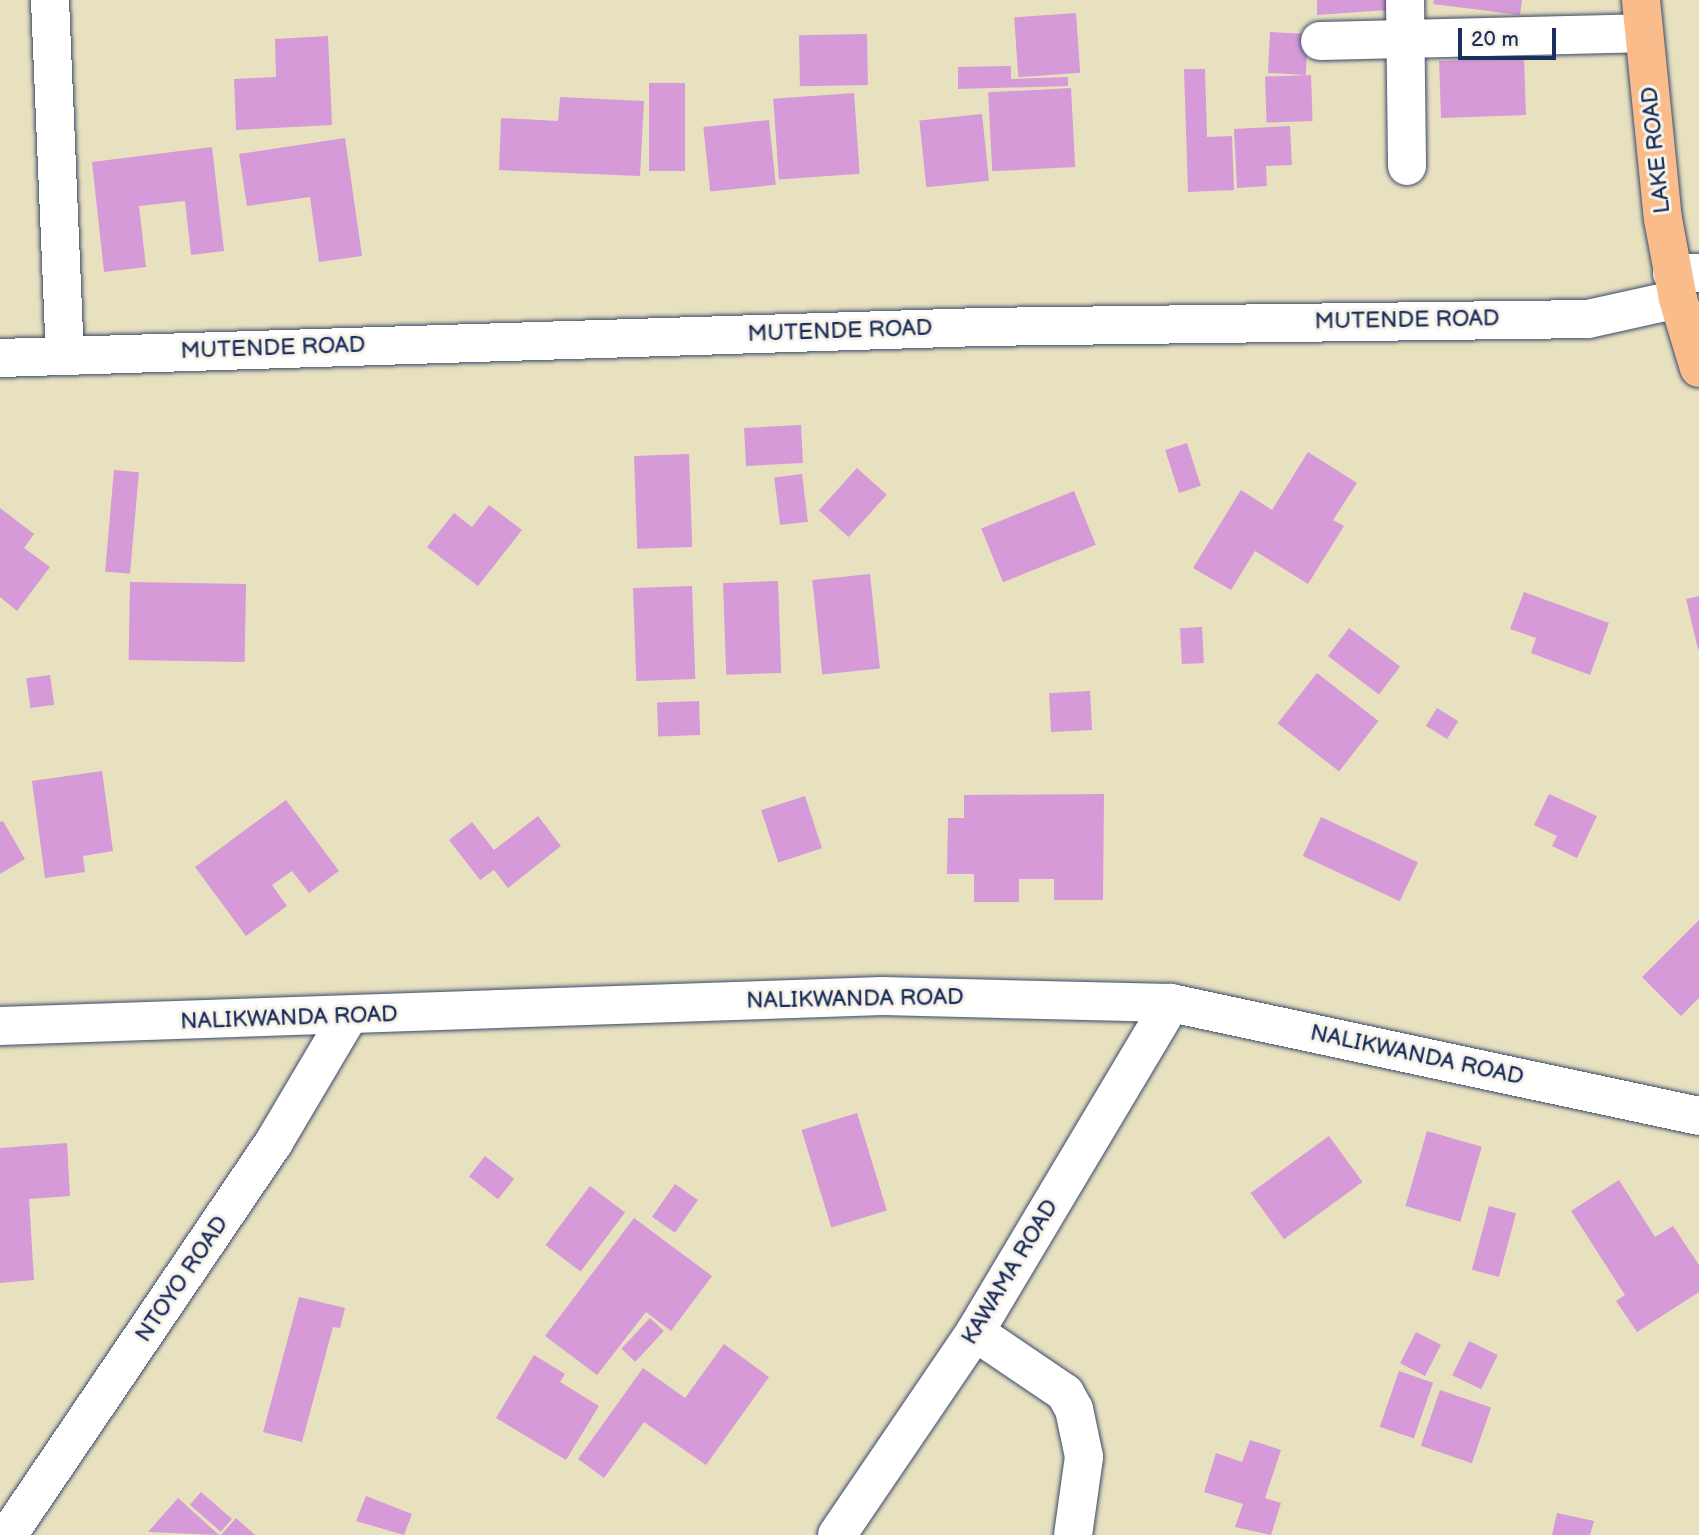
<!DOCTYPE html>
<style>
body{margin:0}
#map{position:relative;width:1699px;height:1535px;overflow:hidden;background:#e8e1bf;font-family:"Balsamiq Sans",sans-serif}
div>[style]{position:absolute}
.building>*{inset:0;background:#d59ad7;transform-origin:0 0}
.roads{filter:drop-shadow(0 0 2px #3a4a6d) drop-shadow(0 0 2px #3a4a6d)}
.minor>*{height:38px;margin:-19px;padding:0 19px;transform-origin:19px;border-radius:19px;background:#fff}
.major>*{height:38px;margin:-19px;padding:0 19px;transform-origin:19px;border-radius:19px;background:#f9bc8a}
span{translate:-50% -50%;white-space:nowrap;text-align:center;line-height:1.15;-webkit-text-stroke:6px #f7f3e8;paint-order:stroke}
.street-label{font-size:23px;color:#1b2f5e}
.scale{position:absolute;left:1458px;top:28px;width:98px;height:32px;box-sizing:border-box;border:4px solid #1b2f5e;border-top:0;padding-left:9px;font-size:21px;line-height:24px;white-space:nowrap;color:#1b2f5e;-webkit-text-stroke:5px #f7f3e8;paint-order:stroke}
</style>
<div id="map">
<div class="building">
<div style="clip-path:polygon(1317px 0,1399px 0,1400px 9px,1317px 15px)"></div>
<div style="clip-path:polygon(1434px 0,1522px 0,1520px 15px,1433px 4px)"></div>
<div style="left:1076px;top:13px;width:60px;height:62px;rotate:86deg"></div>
<div style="left:1270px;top:32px;width:38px;height:41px;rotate:3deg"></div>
<div style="left:867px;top:34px;width:51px;height:68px;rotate:89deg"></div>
<div style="clip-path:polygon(328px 36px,332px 125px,236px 130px,234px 79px,276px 77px,275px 39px)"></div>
<div style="left:1524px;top:58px;width:57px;height:85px;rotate:88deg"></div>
<div style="clip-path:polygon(1011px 66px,1011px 79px,1068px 77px,1068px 86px,958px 89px,958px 67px)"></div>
<div style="clip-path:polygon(1184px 69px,1205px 69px,1207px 137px,1232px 136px,1234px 190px,1188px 192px)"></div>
<div style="left:1311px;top:75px;width:46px;height:46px;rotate:88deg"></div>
<div style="left:649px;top:83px;width:36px;height:88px"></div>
<div style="left:1071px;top:88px;width:79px;height:83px;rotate:87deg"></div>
<div style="left:854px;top:93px;width:81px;height:81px;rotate:86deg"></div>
<div style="clip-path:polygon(560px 97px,644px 101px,640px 176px,499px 170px,501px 118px,558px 121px)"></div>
<div style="left:982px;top:114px;width:67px;height:63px;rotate:84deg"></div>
<div style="left:769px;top:120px;width:65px;height:66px;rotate:84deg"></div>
<div style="clip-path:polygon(1290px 126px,1292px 165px,1266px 166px,1267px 186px,1237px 188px,1234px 129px)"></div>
<div style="clip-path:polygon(345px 138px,362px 256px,319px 262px,310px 197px,247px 206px,239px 154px)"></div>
<div style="clip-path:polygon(212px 147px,224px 251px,191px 255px,185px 201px,139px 206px,146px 267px,104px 272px,92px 162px)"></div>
<div style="left:801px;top:425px;width:38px;height:57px;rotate:87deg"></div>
<div style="left:1187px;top:443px;width:45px;height:23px;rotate:72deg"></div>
<div style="clip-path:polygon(1308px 452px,1357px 483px,1333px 520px,1344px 526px,1308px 584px,1255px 551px,1231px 590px,1193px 568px,1241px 490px,1272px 510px)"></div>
<div style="left:689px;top:454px;width:93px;height:55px;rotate:88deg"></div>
<div style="left:857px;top:468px;width:40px;height:57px;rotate:42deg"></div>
<div style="left:114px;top:470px;width:25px;height:102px;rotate:5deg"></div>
<div style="left:802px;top:474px;width:48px;height:28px;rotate:83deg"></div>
<div style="left:1074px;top:491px;width:58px;height:100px;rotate:68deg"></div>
<div style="clip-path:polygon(489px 505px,522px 530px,478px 586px,427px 547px,454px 513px,472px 527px)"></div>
<div style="clip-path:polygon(0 508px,34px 534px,24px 548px,50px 567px,17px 611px,0 597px)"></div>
<div style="left:870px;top:574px;width:95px;height:58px;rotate:84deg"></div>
<div style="left:778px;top:581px;width:92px;height:55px;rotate:88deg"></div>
<div style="left:130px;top:582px;width:116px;height:78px;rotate:1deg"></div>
<div style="left:692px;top:586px;width:93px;height:59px;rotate:88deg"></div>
<div style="clip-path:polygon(1524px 592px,1609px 623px,1590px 675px,1531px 653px,1536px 638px,1510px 629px)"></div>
<div style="clip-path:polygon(1699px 596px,1699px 649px,1698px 649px,1686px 599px)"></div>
<div style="left:1202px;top:627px;width:36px;height:22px;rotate:87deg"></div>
<div style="left:1349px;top:628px;width:64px;height:35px;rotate:37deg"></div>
<div style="left:1317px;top:673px;width:78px;height:64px;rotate:38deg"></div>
<div style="left:50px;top:675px;width:30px;height:24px;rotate:82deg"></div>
<div style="left:1090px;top:691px;width:39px;height:41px;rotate:87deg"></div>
<div style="left:699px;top:701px;width:34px;height:42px;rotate:88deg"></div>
<div style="left:1437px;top:708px;width:25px;height:21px;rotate:32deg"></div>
<div style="clip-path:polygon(102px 771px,113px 851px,83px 856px,85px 872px,45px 878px,32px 781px)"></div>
<div style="clip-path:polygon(1104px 794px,1103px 900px,1054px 900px,1054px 879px,1019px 879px,1019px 902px,974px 902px,974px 874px,947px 874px,948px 818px,964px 818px,964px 795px)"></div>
<div style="clip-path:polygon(1549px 794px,1597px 816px,1577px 858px,1552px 846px,1557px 836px,1534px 825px)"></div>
<div style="left:805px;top:796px;width:55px;height:46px;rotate:72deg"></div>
<div style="clip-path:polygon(286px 800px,339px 871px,309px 893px,292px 871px,272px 885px,287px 906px,246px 936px,195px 867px)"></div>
<div style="clip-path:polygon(538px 816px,561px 846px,508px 888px,494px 870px,480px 880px,449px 840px,472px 822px,494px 850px)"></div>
<div style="left:1321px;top:817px;width:107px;height:43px;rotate:25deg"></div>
<div style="clip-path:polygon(3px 821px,25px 859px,0 874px,0 822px)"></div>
<div style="clip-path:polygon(1699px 920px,1699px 998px,1681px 1016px,1642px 977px)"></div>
<div style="left:857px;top:1113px;width:102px;height:58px;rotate:73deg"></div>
<div style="left:1427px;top:1131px;width:57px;height:78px;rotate:16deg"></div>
<div style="left:1329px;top:1136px;width:57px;height:97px;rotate:54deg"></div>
<div style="clip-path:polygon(67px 1143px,70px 1196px,29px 1199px,34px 1280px,0 1283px,0 1148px)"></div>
<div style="left:485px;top:1156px;width:37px;height:26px;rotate:38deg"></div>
<div style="clip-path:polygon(1619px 1180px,1655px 1237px,1673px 1226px,1699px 1265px,1699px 1292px,1637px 1332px,1616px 1301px,1625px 1295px,1571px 1211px)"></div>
<div style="left:675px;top:1184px;width:28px;height:40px;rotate:35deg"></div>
<div style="left:590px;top:1186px;width:44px;height:74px;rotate:37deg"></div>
<div style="left:1489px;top:1206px;width:28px;height:66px;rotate:15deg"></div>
<div style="clip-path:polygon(634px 1218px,712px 1276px,671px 1331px,646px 1312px,597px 1375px,545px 1336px)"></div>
<div style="clip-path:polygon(299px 1297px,345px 1308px,340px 1328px,333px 1327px,302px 1442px,263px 1432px)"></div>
<div style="left:650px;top:1318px;width:19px;height:42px;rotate:43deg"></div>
<div style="left:1416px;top:1332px;width:28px;height:35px;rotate:27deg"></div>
<div style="left:1469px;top:1341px;width:32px;height:38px;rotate:26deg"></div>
<div style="clip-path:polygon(724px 1344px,769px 1377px,706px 1465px,644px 1422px,604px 1478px,578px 1459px,643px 1368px,685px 1398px)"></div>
<div style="clip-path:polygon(534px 1355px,565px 1374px,560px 1382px,599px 1406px,566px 1460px,496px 1418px)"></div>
<div style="left:1399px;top:1371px;width:36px;height:59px;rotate:19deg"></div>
<div style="left:1440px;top:1390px;width:54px;height:59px;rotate:19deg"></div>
<div style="clip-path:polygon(1250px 1440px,1281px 1450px,1265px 1498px,1281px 1503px,1271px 1535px,1235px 1527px,1243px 1504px,1204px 1492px,1216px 1453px,1242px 1462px)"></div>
<div style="left:201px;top:1492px;width:41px;height:17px;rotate:41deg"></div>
<div style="clip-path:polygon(366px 1496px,412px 1514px,404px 1535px,356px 1521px)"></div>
<div style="clip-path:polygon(178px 1498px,219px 1535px,148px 1532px)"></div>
<div style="clip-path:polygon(1557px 1513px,1594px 1521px,1590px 1535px,1552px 1535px)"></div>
<div style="clip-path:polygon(236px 1518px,255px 1535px,221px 1535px)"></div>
</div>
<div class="roads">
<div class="minor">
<div style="left:50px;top:0;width:355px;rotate:87.6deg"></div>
<div style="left:1405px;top:0;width:166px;rotate:89.3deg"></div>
<div style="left:1320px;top:41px;width:322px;rotate:-1.4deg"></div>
<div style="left:1672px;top:273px;width:27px"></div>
<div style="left:0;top:358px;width:979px;rotate:-1.81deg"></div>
<div style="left:979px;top:327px;width:609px;rotate:-0.75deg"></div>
<div style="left:1588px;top:319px;width:92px;rotate:-12.5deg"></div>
<div style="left:0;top:1026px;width:883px;rotate:-1.95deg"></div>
<div style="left:882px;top:996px;width:289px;rotate:1.4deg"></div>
<div style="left:1171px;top:1003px;width:540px;rotate:12.08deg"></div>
<div style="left:975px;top:1332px;width:109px;rotate:34.1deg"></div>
<div style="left:1065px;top:1393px;width:18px;rotate:61deg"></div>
<div style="left:1074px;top:1409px;width:49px;rotate:78.2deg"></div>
<div style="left:1084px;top:1457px;width:79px;rotate:98deg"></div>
<div style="left:8px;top:1535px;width:475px;rotate:-55.9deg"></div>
<div style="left:274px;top:1142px;width:145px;rotate:-59.4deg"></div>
<div style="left:837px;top:1535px;width:245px;rotate:-55.8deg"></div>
<div style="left:975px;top:1332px;width:383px;rotate:-59.2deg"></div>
</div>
<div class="major">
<div style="left:1641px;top:0;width:220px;rotate:84.3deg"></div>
<div style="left:1663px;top:219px;width:81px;rotate:79.4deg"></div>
<div style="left:1678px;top:299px;width:72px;rotate:73.1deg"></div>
</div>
</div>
<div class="street-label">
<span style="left:1656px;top:150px;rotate:-96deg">LAKE ROAD</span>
<span style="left:1407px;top:320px;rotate:-1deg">MUTENDE ROAD</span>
<span style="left:840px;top:331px;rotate:-2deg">MUTENDE ROAD</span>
<span style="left:273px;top:348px;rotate:-2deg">MUTENDE ROAD</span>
<span style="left:855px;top:999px;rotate:-1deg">NALIKWANDA ROAD</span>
<span style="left:289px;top:1018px;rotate:-2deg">NALIKWANDA ROAD</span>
<span style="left:1417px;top:1055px;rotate:12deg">NALIKWANDA ROAD</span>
<span style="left:1010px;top:1272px;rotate:-59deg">KAWAMA ROAD</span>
<span style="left:182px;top:1279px;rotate:-56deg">NTOYO ROAD</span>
</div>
<div class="scale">20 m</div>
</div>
